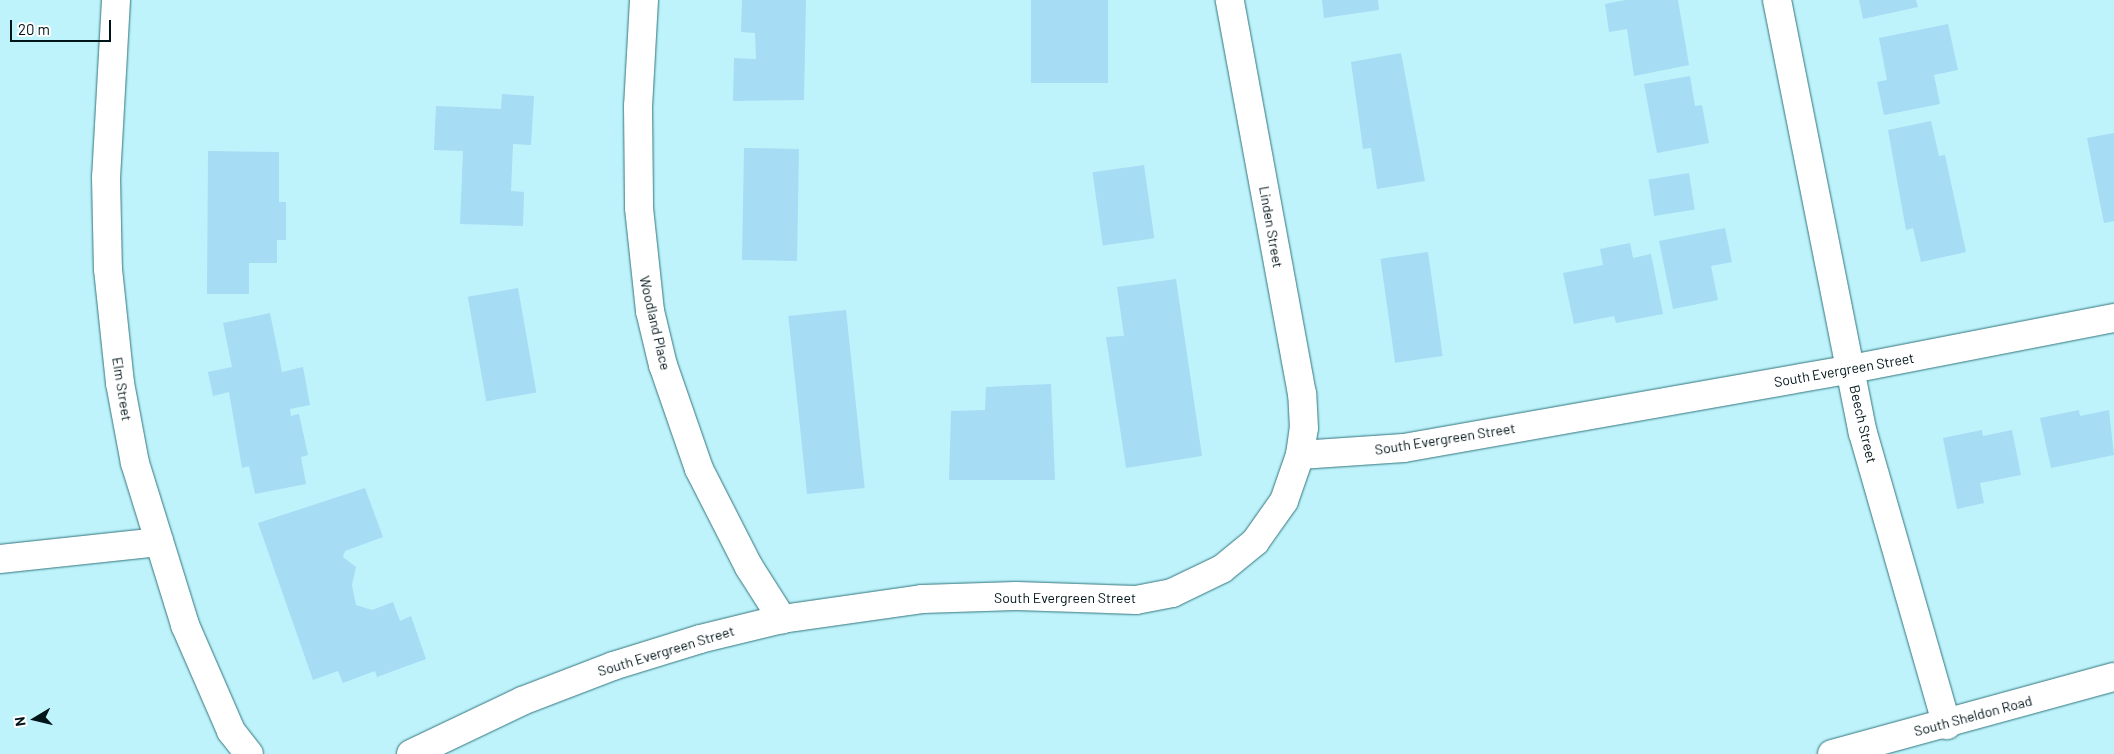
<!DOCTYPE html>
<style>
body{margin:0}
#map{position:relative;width:2114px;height:754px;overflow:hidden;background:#bef3fb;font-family:Barlow,sans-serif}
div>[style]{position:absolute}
.building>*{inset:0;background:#a6dcf4;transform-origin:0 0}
.roads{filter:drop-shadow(0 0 1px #32757e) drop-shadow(0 0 1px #32757e)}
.minor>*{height:28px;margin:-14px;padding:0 14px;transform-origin:14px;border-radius:14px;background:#fff}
.secondary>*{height:28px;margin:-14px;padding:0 14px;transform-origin:14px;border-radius:14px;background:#fff}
span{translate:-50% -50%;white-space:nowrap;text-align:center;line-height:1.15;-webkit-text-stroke:4.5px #fff;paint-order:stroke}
.street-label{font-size:14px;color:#001519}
.north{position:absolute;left:10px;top:694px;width:50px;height:50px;-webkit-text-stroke:4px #fff;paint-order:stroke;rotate:261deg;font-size:14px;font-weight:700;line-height:20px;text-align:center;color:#001519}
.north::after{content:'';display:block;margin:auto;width:18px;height:22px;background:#001519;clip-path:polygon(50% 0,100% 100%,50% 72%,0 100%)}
.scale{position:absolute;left:10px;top:20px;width:101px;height:22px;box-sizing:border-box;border:2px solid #001519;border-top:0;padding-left:6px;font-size:15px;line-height:18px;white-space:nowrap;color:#001519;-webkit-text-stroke:4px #fff;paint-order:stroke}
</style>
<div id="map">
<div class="building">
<div style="clip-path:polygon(742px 0,806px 0,804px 100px,733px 101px,734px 58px,756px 59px,755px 33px,741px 32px)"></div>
<div style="left:1031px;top:0;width:77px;height:83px"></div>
<div style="clip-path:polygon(1322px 0,1378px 0,1379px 10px,1324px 18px)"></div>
<div style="clip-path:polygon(1625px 0,1678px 0,1689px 65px,1634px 76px,1627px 29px,1609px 32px,1605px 4px)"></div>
<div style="clip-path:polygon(1859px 0,1916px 0,1918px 7px,1863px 19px)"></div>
<div style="clip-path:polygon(1948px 24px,1958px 70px,1934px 75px,1940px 104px,1884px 115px,1877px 82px,1887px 80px,1879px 38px)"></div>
<div style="clip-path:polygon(1401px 53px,1425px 181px,1377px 189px,1371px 148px,1363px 149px,1351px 62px)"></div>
<div style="clip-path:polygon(1690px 76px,1695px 106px,1702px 105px,1709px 143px,1657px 153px,1644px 84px)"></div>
<div style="clip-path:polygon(502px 94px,534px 96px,531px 145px,513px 144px,511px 191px,524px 192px,523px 226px,460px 224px,463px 151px,434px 150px,436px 106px,501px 109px)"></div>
<div style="clip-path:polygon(1931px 121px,1939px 156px,1945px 155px,1966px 252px,1921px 262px,1913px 228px,1906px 230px,1888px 130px)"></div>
<div style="clip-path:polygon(2114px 133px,2114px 221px,2104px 223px,2087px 138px)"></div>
<div style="left:744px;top:148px;width:55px;height:112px;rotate:1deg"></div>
<div style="clip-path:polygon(208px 151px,279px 152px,279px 202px,286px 202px,286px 240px,277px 240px,277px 263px,249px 263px,249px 294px,207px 294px)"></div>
<div style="left:1144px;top:165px;width:74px;height:52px;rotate:82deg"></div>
<div style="left:1689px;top:173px;width:37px;height:41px;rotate:81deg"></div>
<div style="clip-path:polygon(1725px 228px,1732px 262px,1711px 266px,1718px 300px,1673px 309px,1659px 241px)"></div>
<div style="clip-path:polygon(1630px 243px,1633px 258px,1651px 254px,1663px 314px,1616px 323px,1614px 316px,1574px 324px,1563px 273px,1603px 265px,1600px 249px)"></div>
<div style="left:1428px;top:252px;width:105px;height:48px;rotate:82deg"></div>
<div style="clip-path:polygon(1176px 279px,1202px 456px,1126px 468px,1106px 337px,1124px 336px,1117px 287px)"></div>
<div style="left:518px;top:288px;width:106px;height:51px;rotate:80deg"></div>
<div style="left:846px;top:310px;width:179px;height:58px;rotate:84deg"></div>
<div style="clip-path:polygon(270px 313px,282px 372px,303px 367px,310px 405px,290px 409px,291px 416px,299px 414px,308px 455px,301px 457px,306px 484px,255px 494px,249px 466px,242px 468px,229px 392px,213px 396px,208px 372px,232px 367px,223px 323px)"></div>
<div style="clip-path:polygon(1051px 384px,1055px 480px,949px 480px,951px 411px,985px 410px,986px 387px)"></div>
<div style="clip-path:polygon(2079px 410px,2080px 416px,2109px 410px,2114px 455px,2051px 468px,2040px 418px)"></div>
<div style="clip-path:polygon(1982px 430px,1983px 436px,2012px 430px,2021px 475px,1980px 483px,1984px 503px,1957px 509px,1943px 438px)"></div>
<div style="clip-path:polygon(365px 488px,383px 537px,345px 551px,343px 557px,356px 567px,352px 585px,356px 605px,372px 610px,393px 602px,400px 621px,411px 616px,426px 659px,377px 677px,375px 671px,343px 683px,338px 671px,313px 680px,258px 523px)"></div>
</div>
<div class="roads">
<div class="minor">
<div style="left:116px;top:0;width:177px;rotate:93.2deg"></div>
<div style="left:106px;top:177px;width:92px;rotate:88.8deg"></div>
<div style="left:108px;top:269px;width:115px;rotate:84deg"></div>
<div style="left:120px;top:383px;width:81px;rotate:79.4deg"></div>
<div style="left:135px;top:463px;width:170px;rotate:72.8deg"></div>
<div style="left:185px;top:625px;width:116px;rotate:66.5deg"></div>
<div style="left:231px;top:731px;width:29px;rotate:52deg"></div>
<div style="left:644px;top:0;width:106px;rotate:93.2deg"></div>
<div style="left:638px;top:106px;width:102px;rotate:89.4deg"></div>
<div style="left:639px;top:208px;width:104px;rotate:83.9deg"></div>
<div style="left:650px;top:311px;width:56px;rotate:76.5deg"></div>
<div style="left:663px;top:365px;width:110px;rotate:70.9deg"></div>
<div style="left:699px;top:469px;width:110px;rotate:63deg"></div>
<div style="left:749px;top:567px;width:62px;rotate:57.6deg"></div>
<div style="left:1777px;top:0;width:441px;rotate:78.8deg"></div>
<div style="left:1863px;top:433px;width:304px;rotate:74deg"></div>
<div style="left:1300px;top:455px;width:104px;rotate:-3.9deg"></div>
<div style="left:1404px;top:448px;width:454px;rotate:-10deg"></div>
<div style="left:1851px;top:369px;width:268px;rotate:-11deg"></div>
<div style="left:0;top:559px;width:160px;rotate:-6.1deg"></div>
<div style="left:411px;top:754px;width:123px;rotate:-25.5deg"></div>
<div style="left:522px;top:701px;width:97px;rotate:-21deg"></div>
<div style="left:613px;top:666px;width:91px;rotate:-17.2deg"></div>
<div style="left:700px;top:639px;width:84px;rotate:-13.7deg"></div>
<div style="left:782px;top:619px;width:141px;rotate:-8.1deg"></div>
<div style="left:922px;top:599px;width:94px;rotate:-1.8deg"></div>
<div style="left:1016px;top:596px;width:120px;rotate:1.9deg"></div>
<div style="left:1136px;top:600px;width:37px;rotate:-11deg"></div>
<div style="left:1172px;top:593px;width:55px;rotate:-25.6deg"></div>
<div style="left:1222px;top:569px;width:43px;rotate:-39.3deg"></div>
<div style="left:1255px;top:542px;width:50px;rotate:-54.7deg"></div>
<div style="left:1284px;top:501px;width:49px;rotate:-70.8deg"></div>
<div style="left:1300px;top:455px;width:27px;rotate:-82deg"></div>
<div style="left:1304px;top:428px;width:34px;rotate:-93deg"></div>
<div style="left:1302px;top:394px;width:401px;rotate:-100.4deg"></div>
</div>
<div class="secondary">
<div style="left:1832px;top:754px;width:292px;rotate:-15.3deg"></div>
</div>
</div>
<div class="street-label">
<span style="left:1271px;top:227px;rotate:80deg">Linden Street</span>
<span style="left:655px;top:323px;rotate:77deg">Woodland Place</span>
<span style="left:1844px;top:370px;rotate:-10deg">South Evergreen Street</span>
<span style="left:122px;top:389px;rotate:81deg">Elm Street</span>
<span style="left:1863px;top:424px;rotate:77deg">Beech Street</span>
<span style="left:1445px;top:439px;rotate:-9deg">South Evergreen Street</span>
<span style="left:1065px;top:598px">South Evergreen Street</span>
<span style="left:666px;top:651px;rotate:-17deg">South Evergreen Street</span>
<span style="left:1973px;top:716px;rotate:-15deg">South Sheldon Road</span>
</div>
<div class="north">N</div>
<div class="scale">20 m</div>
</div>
